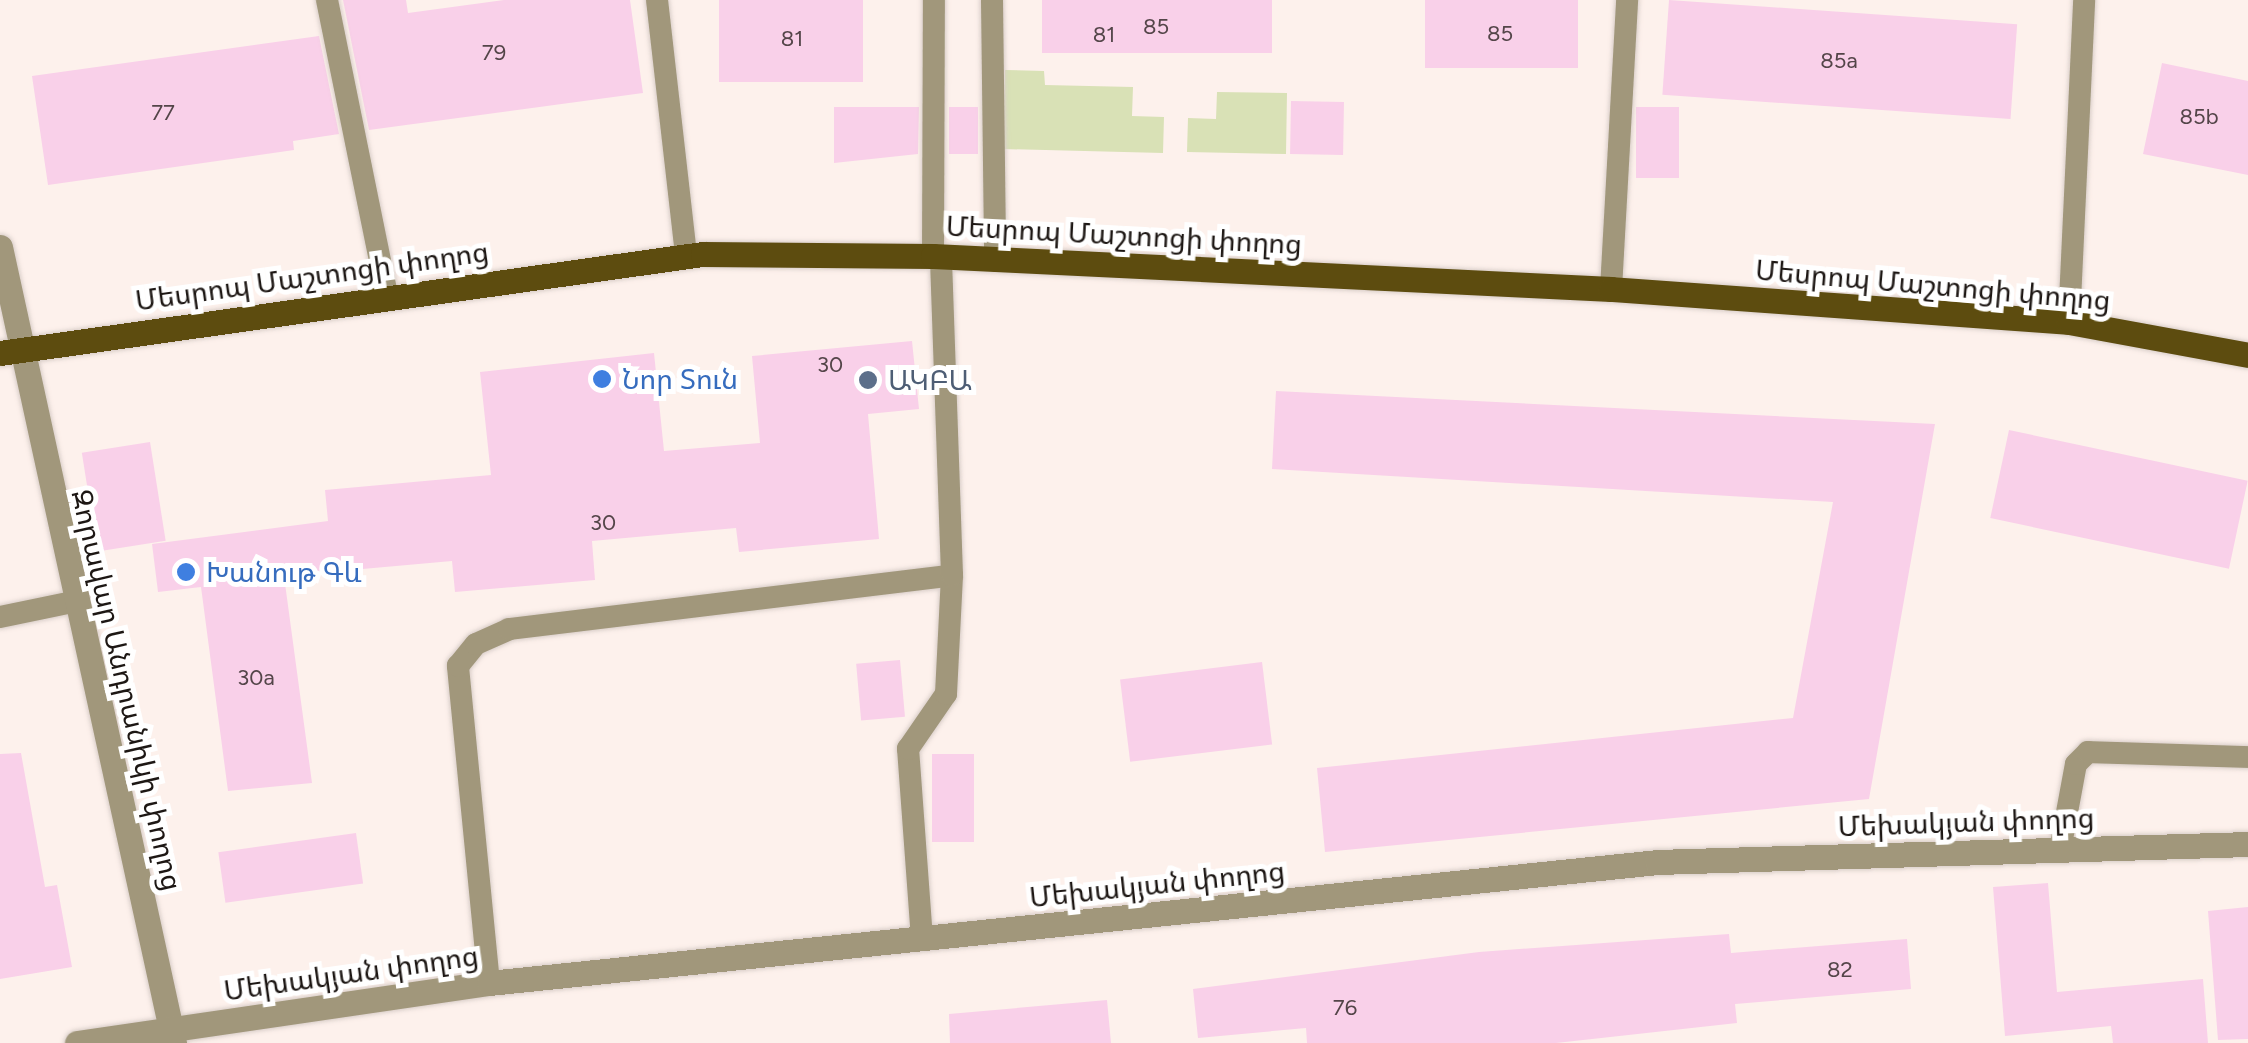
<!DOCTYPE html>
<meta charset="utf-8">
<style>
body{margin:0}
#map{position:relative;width:2248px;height:1043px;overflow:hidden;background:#fdf1ec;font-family:Figtree,"Noto Sans Armenian",sans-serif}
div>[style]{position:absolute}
.green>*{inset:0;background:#d9e1b6}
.building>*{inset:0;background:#f9d0e9;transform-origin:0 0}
.roads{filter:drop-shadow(0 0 2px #d9cec9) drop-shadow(0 0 2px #d9cec9)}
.service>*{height:22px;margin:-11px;padding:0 11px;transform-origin:11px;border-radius:11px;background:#a1977b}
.minor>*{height:25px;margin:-12.5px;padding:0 12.5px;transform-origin:12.5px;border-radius:12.5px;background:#a1977b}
.primary>*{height:25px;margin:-12.5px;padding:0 12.5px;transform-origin:12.5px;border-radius:12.5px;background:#5d4c0f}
.dots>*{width:28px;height:28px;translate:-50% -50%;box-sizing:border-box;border:5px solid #fff;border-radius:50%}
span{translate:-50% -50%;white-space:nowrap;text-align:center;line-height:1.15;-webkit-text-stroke:10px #fff;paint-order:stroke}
.number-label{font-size:22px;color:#544549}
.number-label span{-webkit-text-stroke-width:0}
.street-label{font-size:28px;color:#1d1714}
.shop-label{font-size:28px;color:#366cbe}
.left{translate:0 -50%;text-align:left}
.service-label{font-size:28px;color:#4e5e75}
</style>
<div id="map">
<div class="green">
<div style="clip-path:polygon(1005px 70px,1044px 71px,1045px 85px,1133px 87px,1132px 116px,1164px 117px,1163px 153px,1003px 149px)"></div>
<div style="clip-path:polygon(1217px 92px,1287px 93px,1286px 154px,1187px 152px,1188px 118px,1216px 119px)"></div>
</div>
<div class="building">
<div style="clip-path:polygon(343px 0,406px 0,408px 13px,504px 0,630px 0,643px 93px,369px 130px)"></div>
<div style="left:719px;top:0;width:144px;height:82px"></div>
<div style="left:1042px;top:0;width:230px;height:53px"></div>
<div style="left:1425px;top:0;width:153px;height:68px"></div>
<div style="left:1669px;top:0;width:349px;height:95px;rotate:4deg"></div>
<div style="clip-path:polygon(319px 36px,339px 134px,293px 141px,294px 150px,48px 185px,32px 76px)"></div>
<div style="clip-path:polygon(2162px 63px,2248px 81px,2248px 175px,2143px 154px)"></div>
<div style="left:1291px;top:101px;width:53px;height:53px;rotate:1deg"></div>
<div style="clip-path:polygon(834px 107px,919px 107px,918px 154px,834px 163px)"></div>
<div style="left:949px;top:107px;width:29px;height:47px"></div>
<div style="left:1636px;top:107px;width:43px;height:71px"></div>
<div style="clip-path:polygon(912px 341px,919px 409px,868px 414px,879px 539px,739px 552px,736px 528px,592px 541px,595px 580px,455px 592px,452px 561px,284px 576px,312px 783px,228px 791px,201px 587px,158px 592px,152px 544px,328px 521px,325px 490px,491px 475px,480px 372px,654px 353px,664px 451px,760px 443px,752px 356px)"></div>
<div style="clip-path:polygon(1276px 391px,1935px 424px,1869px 799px,1325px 852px,1317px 768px,1793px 718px,1833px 502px,1272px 469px)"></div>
<div style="left:2009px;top:430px;width:244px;height:90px;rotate:12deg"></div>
<div style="left:150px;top:442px;width:100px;height:69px;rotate:81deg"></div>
<div style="left:900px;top:660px;width:57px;height:44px;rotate:85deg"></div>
<div style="left:1262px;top:662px;width:83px;height:143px;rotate:83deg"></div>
<div style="clip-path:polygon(21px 753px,45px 887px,57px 885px,72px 967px,0 979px,0 754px)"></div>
<div style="left:932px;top:754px;width:42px;height:88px"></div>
<div style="left:356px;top:833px;width:51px;height:139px;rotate:82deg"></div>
<div style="clip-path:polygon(2048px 883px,2057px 992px,2203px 979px,2208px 1043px,2113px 1043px,2111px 1026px,2005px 1036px,1993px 887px)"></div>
<div style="clip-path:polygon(2248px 907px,2248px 1039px,2218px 1040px,2208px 911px)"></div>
<div style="clip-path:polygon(1729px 934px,1731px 953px,1907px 939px,1911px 989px,1735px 1004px,1737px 1023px,1556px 1043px,1307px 1043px,1306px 1028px,1198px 1038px,1193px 989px,1479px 952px)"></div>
<div style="clip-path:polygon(1107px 1000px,1111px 1043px,950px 1043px,949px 1014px)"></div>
</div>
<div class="roads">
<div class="service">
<div style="left:327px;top:0;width:300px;rotate:78.5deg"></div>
<div style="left:657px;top:0;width:258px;rotate:83.5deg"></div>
<div style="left:992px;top:0;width:261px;rotate:89.3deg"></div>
<div style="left:933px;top:256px;width:256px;rotate:-89.8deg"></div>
<div style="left:1611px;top:289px;width:289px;rotate:-86.8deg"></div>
<div style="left:2069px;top:322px;width:322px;rotate:-87.3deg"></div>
<div style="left:0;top:617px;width:79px;rotate:-11.7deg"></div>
<div style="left:2060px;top:850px;width:87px;rotate:-79.5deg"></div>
<div style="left:2076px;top:764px;width:17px;rotate:-45deg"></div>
<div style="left:2088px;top:752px;width:160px;rotate:1.8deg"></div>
<div style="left:922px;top:939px;width:191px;rotate:-94.2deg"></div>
<div style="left:908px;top:749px;width:67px;rotate:-55.4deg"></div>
<div style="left:946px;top:694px;width:119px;rotate:-87.1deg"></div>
<div style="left:489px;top:983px;width:319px;rotate:-95.6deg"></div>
<div style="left:458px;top:666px;width:28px;rotate:-51deg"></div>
<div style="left:476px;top:644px;width:36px;rotate:-24deg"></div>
<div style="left:509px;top:629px;width:446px;rotate:-6.9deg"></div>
<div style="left:952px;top:575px;width:316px;rotate:-92deg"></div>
</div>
<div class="minor">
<div style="left:0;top:247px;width:815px;rotate:77.67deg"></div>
<div style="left:77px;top:1043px;width:416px;rotate:-8.3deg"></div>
<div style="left:489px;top:983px;width:1174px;rotate:-5.91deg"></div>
<div style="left:1657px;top:862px;width:591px;rotate:-1.74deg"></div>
</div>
<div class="primary">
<div style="left:0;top:353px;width:710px;rotate:-8.02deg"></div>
<div style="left:703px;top:254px;width:230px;rotate:0.5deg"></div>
<div style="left:933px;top:256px;width:679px;rotate:2.79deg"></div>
<div style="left:1611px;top:289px;width:459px;rotate:4.1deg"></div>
<div style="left:2069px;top:322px;width:182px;rotate:10.4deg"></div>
</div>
</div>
<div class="dots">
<div style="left:602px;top:379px;background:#3f7fe0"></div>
<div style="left:868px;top:380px;background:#5c6f8a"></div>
<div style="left:186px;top:572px;background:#3f7fe0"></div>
</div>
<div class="number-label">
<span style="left:1156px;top:27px">85</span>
<span style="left:1500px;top:34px">85</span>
<span style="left:1104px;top:35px">81</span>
<span style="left:792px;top:39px">81</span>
<span style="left:494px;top:53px">79</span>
<span style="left:1839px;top:61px">85a</span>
<span style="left:163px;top:113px">77</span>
<span style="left:2199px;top:117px">85b</span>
<span style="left:830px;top:365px">30</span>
<span style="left:603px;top:523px">30</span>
<span style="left:256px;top:678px">30a</span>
<span style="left:1840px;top:970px">82</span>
<span style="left:1345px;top:1008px">76</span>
</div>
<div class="street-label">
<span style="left:1124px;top:235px;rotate:3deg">Մեսրոպ Մաշտոցի փողոց</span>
<span style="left:312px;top:276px;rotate:-8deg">Մեսրոպ Մաշտոցի փողոց</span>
<span style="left:1933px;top:285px;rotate:5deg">Մեսրոպ Մաշտոցի փողոց</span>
<span style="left:127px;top:690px;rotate:77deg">Զորավար Անդրանիկի փողոց</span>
<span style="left:1966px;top:822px;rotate:-2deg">Մեխակյան փողոց</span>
<span style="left:1157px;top:884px;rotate:-6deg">Մեխակյան փողոց</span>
<span style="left:351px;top:973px;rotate:-8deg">Մեխակյան փողոց</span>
</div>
<div class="shop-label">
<span class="left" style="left:622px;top:379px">Նոր Տուն</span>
<span class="left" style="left:206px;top:572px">Խանութ Գև</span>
</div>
<div class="service-label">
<span class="left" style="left:888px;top:380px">ԱԿԲԱ</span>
</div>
</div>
